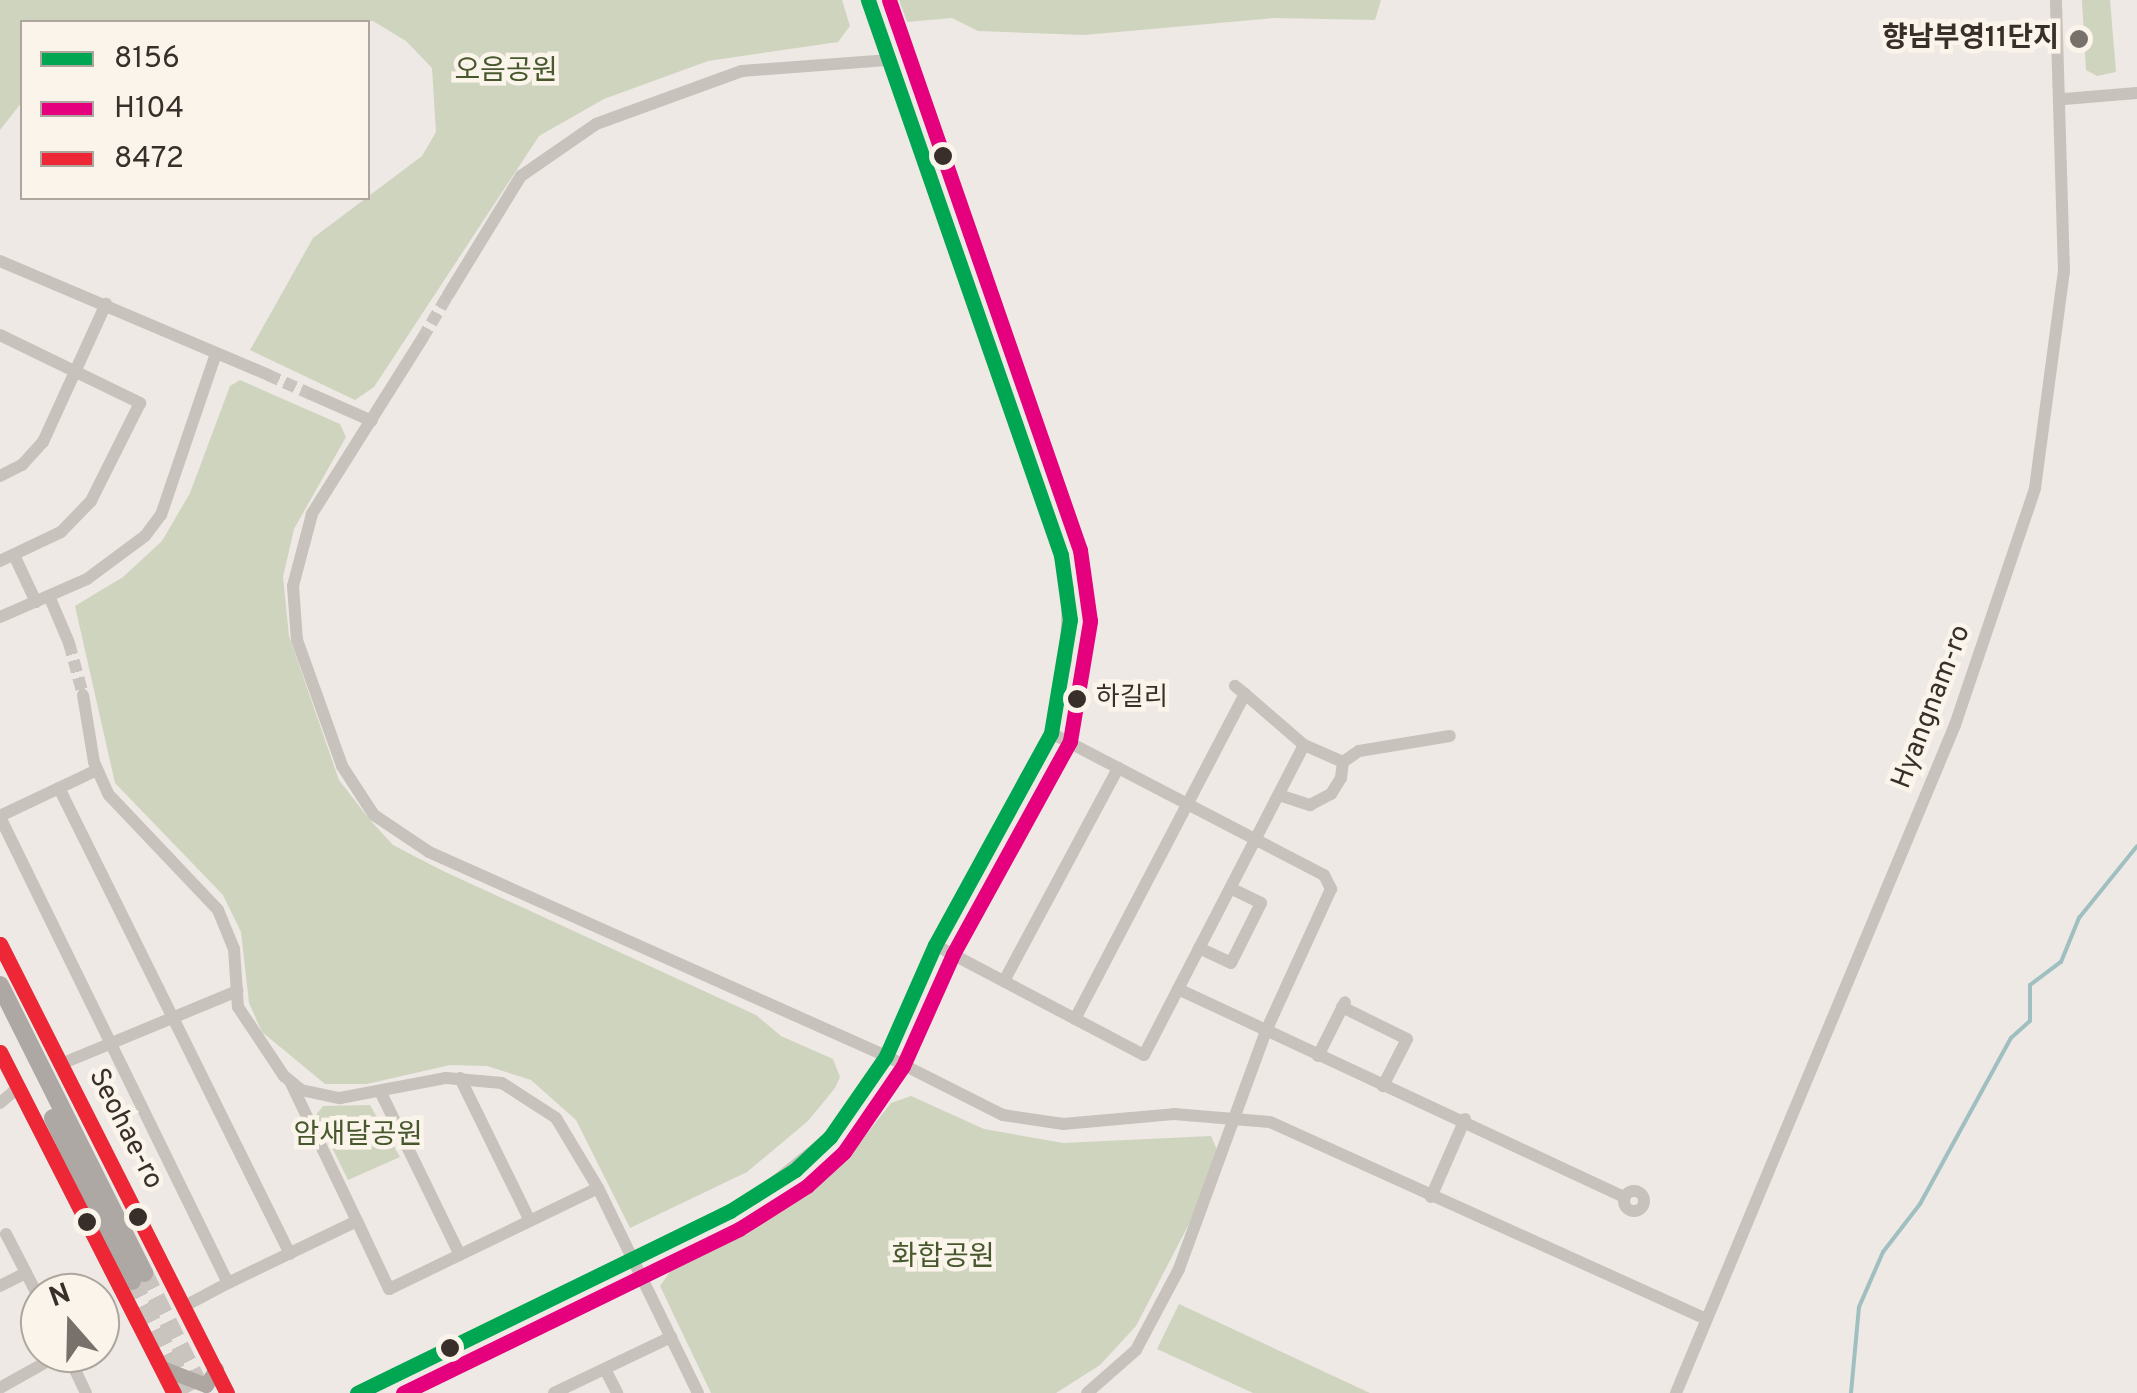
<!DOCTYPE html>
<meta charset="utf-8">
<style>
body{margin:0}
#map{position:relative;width:2137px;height:1393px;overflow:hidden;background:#eee9e4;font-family:Overpass,"Noto Sans KR",sans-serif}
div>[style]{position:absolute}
.green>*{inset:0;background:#cfd4be}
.stream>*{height:4px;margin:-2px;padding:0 2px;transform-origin:2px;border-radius:2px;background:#9fbfc0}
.minor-tunnel>*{height:12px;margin-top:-6px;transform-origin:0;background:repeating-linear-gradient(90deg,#cac4bf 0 12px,transparent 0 18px)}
.highway-tunnel>*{height:18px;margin-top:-9px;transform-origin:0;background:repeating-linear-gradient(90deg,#cac4bf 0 18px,transparent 0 27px)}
.minor>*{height:12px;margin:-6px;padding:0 6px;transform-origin:6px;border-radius:6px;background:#c8c2bc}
.minor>.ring{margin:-6px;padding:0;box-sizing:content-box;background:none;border:12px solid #c8c2bc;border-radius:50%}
.major>*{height:15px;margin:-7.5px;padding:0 7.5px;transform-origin:7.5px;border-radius:7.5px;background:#ada6a1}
.highway>*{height:18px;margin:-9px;padding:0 9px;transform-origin:9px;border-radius:9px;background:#ada8a3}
.bus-1>*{height:15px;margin:-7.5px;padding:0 7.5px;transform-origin:7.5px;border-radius:7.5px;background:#00a651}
.bus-2>*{height:15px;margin:-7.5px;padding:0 7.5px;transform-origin:7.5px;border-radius:7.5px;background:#e5007d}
.bus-3>*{height:15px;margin:-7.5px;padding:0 7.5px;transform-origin:7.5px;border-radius:7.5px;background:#ee2737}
.dots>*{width:28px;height:28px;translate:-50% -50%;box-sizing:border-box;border:5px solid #faf4eb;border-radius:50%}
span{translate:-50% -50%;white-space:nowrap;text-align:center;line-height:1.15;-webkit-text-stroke:9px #faf4eb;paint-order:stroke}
.bus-label{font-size:26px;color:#392f2a}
.left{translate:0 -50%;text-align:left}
.poi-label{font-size:28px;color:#392f2a;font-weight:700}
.right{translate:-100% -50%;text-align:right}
.park-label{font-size:28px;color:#47582d}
.street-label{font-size:28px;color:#392f2a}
.legend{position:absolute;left:20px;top:20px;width:350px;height:180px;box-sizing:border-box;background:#faf4eb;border:2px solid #ada59e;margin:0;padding:12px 18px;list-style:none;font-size:30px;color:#392f2a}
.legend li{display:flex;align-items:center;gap:20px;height:50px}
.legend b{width:50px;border:2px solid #ada59e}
.north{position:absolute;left:20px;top:1273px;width:100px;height:100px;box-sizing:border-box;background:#faf4eb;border:2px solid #ada59e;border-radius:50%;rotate:340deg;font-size:28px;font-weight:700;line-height:40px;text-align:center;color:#392f2a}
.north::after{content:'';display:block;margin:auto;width:35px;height:45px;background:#78706b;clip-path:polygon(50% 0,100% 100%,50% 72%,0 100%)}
</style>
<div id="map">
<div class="green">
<div style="clip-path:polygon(0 0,842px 0,850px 26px,838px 42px,708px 61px,604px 99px,539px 136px,374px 387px,355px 400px,250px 350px,313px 238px,422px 156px,436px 132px,432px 68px,406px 41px,373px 21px,22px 22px,22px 102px,0 130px)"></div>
<div style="clip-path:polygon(899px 0,1381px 0,1375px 20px,1274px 18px,1084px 35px,978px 31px,952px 18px,907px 22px)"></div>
<div style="clip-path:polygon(2082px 0,2110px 0,2116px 72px,2097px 76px,2086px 70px)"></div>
<div style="clip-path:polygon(240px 380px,340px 424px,346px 437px,294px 529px,283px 577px,289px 636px,339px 780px,370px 820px,393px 845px,441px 870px,756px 1015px,781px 1036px,833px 1059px,840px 1077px,835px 1088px,808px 1121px,747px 1172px,630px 1228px,576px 1120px,531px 1080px,487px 1066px,450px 1065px,367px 1084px,325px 1084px,262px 1032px,249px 1003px,241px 932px,223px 895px,115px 783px,75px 606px,123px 577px,162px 541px,190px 493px,230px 386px)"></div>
<div style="clip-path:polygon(911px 1096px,984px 1129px,1063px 1143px,1211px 1136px,1218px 1152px,1191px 1220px,1136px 1326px,1100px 1365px,1056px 1393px,711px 1393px,660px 1286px,674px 1266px,768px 1216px,845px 1161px,891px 1103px)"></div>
<div style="clip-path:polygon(370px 1105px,400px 1157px,348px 1180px,316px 1115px,323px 1106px)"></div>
<div style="clip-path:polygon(1179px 1304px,1370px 1393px,1253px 1393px,1157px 1349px)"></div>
</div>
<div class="stream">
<div style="left:1851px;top:1393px;width:86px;rotate:-84.7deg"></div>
<div style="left:1859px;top:1307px;width:60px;rotate:-66.4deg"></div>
<div style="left:1883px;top:1252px;width:61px;rotate:-52.4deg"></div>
<div style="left:1920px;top:1204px;width:189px;rotate:-61.3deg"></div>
<div style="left:2011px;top:1038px;width:25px;rotate:-42deg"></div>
<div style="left:2030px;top:1021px;width:36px;rotate:-90deg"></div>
<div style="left:2030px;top:985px;width:39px;rotate:-37deg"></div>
<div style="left:2061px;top:962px;width:48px;rotate:-67.8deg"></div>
<div style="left:2079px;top:918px;width:92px;rotate:-51.1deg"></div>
</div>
<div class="minor-tunnel">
<div style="left:868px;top:0;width:19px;rotate:72deg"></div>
<div style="left:422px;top:339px;width:51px;rotate:-59.4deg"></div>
<div style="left:268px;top:375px;width:49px;rotate:24deg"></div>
<div style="left:69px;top:643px;width:54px;rotate:74.9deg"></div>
<div style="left:704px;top:1223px;width:58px;rotate:-26.6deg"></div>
</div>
<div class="highway-tunnel">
<div style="left:144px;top:1273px;width:134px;rotate:63.8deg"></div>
<div style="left:132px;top:1281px;width:125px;rotate:63.4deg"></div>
</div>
<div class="minor">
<div style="left:2064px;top:99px;width:73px;rotate:-4.7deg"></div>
<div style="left:0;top:261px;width:291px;rotate:23deg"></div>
<div style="left:448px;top:295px;width:140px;rotate:-58.5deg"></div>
<div style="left:521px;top:176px;width:91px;rotate:-34.7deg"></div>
<div style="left:596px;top:124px;width:155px;rotate:-20deg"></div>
<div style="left:742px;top:71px;width:145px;rotate:-4.3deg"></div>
<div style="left:0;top:335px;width:156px;rotate:25.9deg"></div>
<div style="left:140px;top:403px;width:110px;rotate:116.6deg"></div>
<div style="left:91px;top:501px;width:43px;rotate:134.1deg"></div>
<div style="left:61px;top:532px;width:68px;rotate:154.6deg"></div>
<div style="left:422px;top:339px;width:207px;rotate:122.2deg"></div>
<div style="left:312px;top:514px;width:74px;rotate:104.8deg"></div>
<div style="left:293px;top:586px;width:54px;rotate:85.8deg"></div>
<div style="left:297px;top:640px;width:134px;rotate:70.3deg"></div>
<div style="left:342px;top:766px;width:59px;rotate:56.9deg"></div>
<div style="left:374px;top:815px;width:66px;rotate:33.9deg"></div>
<div style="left:429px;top:852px;width:500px;rotate:24.06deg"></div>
<div style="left:886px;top:1056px;width:131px;rotate:26.8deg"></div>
<div style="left:1003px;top:1115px;width:61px;rotate:8.5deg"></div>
<div style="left:1063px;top:1124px;width:111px;rotate:-5.1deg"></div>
<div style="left:1174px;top:1114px;width:96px;rotate:4.8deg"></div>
<div style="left:1270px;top:1122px;width:478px;rotate:24.3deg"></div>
<div style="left:313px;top:395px;width:64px;rotate:23.8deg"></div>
<div style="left:0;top:476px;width:25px;rotate:-27deg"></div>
<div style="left:22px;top:465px;width:31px;rotate:-48deg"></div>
<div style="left:43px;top:442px;width:152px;rotate:-65.5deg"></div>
<div style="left:14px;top:555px;width:52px;rotate:64.9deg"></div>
<div style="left:49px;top:596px;width:51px;rotate:66.9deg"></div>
<div style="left:0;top:617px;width:95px;rotate:-23.6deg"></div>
<div style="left:87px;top:579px;width:72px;rotate:-36.6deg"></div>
<div style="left:145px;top:536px;width:26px;rotate:-53deg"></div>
<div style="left:161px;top:515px;width:171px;rotate:-71.2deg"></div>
<div style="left:83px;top:695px;width:68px;rotate:80.7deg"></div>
<div style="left:94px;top:762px;width:36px;rotate:66deg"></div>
<div style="left:109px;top:795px;width:158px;rotate:46.5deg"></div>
<div style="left:218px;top:910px;width:42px;rotate:67.7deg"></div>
<div style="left:234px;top:949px;width:58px;rotate:86.1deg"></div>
<div style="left:238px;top:1007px;width:83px;rotate:56.3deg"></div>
<div style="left:284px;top:1076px;width:22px;rotate:39deg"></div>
<div style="left:301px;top:1090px;width:40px;rotate:12deg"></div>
<div style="left:340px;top:1098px;width:108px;rotate:-10.7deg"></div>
<div style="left:446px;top:1078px;width:56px;rotate:5.1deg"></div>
<div style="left:502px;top:1083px;width:64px;rotate:32.9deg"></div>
<div style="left:556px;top:1118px;width:82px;rotate:59deg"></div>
<div style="left:598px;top:1188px;width:232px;rotate:154.2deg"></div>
<div style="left:389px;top:1289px;width:75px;rotate:-115.2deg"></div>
<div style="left:1051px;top:733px;width:308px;rotate:27.5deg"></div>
<div style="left:1324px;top:875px;width:16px;rotate:63deg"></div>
<div style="left:1331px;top:889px;width:156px;rotate:114.6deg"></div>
<div style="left:1266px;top:1031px;width:253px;rotate:110.1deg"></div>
<div style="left:1179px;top:1269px;width:92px;rotate:118deg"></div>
<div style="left:1136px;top:1350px;width:65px;rotate:138.7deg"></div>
<div style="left:1343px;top:762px;width:19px;rotate:-35deg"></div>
<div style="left:1359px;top:751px;width:92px;rotate:-9.4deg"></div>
<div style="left:59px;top:788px;width:520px;rotate:63.63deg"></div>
<div style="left:1279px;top:795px;width:33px;rotate:18deg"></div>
<div style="left:1310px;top:805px;width:24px;rotate:-28deg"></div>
<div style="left:1331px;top:794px;width:19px;rotate:-58deg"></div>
<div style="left:1341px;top:778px;width:16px;rotate:-83deg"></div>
<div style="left:1343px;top:762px;width:43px;rotate:-156.4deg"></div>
<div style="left:0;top:816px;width:107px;rotate:-25.4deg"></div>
<div style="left:0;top:817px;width:519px;rotate:63.93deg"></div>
<div style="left:228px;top:1283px;width:143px;rotate:-25.7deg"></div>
<div style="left:357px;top:1221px;width:153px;rotate:-115.6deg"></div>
<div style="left:935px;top:945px;width:236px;rotate:27.8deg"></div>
<div style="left:1144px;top:1055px;width:349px;rotate:-62.7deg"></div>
<div style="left:1304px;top:745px;width:78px;rotate:-139.2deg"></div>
<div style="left:1199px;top:948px;width:35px;rotate:25deg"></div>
<div style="left:1231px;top:963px;width:67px;rotate:-63.4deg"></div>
<div style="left:1261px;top:903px;width:34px;rotate:-154deg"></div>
<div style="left:1004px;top:981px;width:242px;rotate:-61.8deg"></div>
<div style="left:1178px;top:989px;width:493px;rotate:25deg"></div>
<div style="left:1342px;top:1007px;width:72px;rotate:26.2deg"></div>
<div style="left:1407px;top:1039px;width:53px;rotate:117.1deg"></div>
<div style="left:1075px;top:1019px;width:367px;rotate:-62.4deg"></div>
<div style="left:1245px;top:694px;width:13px;rotate:-141deg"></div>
<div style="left:1318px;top:1056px;width:60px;rotate:-63.4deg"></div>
<div style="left:61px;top:1064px;width:191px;rotate:-22.5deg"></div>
<div style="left:460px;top:1078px;width:159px;rotate:63.9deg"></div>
<div style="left:381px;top:1093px;width:180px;rotate:64deg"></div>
<div style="left:0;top:1103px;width:23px;rotate:-40deg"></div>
<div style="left:598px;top:1188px;width:228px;rotate:64deg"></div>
<div class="ring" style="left:1624px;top:1191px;width:8px;height:8px"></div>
<div style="left:756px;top:1197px;width:95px;rotate:-39deg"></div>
<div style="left:830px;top:1137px;width:98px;rotate:-55.3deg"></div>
<div style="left:886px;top:1056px;width:121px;rotate:-66.2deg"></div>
<div style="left:935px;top:945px;width:242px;rotate:-61.3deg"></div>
<div style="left:1051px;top:733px;width:76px;rotate:-78.5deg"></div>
<div style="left:1066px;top:659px;width:70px;rotate:-88.4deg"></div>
<div style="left:1068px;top:589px;width:35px;rotate:-102deg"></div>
<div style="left:1061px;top:555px;width:569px;rotate:-109.2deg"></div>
<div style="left:1431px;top:1197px;width:85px;rotate:-66.4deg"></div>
<div style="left:6px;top:1234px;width:74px;rotate:62.7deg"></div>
<div style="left:0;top:1286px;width:29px;rotate:-27deg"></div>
<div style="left:183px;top:1307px;width:51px;rotate:-28.1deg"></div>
<div style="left:67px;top:1353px;width:44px;rotate:64.6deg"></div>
<div style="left:605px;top:1369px;width:27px;rotate:63deg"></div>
<div style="left:0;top:1388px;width:71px;rotate:-29.4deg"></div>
<div style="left:357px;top:1393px;width:386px;rotate:-26.1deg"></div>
<div style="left:554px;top:1393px;width:130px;rotate:-25.6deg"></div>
<div style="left:1676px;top:1393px;width:724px;rotate:-67.33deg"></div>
<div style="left:1955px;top:725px;width:250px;rotate:-71.3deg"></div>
<div style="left:2035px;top:488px;width:218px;rotate:-82.4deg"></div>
<div style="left:2064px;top:272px;width:272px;rotate:-91.7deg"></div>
</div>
<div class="major">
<div style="left:0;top:944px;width:503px;rotate:63.18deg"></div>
<div style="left:0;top:1052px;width:383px;rotate:63deg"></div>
<div style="left:162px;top:1368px;width:47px;rotate:21.1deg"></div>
<div style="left:206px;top:1385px;width:19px;rotate:-58deg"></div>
</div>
<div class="highway">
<div style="left:0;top:985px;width:322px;rotate:63.4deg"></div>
<div style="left:53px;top:1118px;width:181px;rotate:64.1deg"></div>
</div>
<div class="bus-1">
<div style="left:357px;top:1393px;width:415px;rotate:-26deg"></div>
<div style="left:730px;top:1211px;width:77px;rotate:-32.2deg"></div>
<div style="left:795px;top:1170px;width:48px;rotate:-43.3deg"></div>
<div style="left:830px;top:1137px;width:98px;rotate:-55.3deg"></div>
<div style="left:886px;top:1056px;width:121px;rotate:-66.2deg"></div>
<div style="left:935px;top:945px;width:242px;rotate:-61.3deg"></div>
<div style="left:1051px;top:733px;width:115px;rotate:-80.5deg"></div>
<div style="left:1070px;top:620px;width:66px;rotate:-97.9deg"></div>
<div style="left:1061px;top:555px;width:588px;rotate:-109.18deg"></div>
</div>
<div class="bus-2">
<div style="left:403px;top:1393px;width:374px;rotate:-26deg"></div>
<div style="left:739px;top:1229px;width:80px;rotate:-32.3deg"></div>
<div style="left:807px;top:1186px;width:50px;rotate:-42.6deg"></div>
<div style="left:844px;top:1152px;width:104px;rotate:-55.5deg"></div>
<div style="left:903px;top:1066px;width:123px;rotate:-65.9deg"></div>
<div style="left:953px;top:954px;width:243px;rotate:-61.2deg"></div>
<div style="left:1070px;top:741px;width:122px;rotate:-80.5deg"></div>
<div style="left:1090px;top:621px;width:72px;rotate:-98deg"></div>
<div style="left:1080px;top:550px;width:582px;rotate:-109.15deg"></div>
</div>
<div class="bus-3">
<div style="left:0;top:944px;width:503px;rotate:63.18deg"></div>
<div style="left:0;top:1052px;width:383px;rotate:63deg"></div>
</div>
<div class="dots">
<div style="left:2079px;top:39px;background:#78706b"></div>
<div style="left:943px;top:156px;background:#392f2a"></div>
<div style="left:1077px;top:699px;background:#392f2a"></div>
<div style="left:138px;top:1217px;background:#392f2a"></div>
<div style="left:87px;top:1222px;background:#392f2a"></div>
<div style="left:450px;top:1348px;background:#392f2a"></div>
</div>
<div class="bus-label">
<span class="left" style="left:1096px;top:699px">하길리</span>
</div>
<div class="poi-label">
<span class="right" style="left:2059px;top:39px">향남부영11단지</span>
</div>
<div class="park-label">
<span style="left:506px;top:72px">오음공원</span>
<span style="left:358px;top:1136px">암새달공원</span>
<span style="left:943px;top:1258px">화합공원</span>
</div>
<div class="street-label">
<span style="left:1932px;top:707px;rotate:-69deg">Hyangnam-ro</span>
<span style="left:125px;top:1129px;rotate:63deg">Seohae-ro</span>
</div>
<ul class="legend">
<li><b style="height:12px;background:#00a651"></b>8156</li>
<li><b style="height:12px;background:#e5007d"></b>H104</li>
<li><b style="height:12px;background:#ee2737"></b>8472</li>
</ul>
<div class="north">N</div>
</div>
